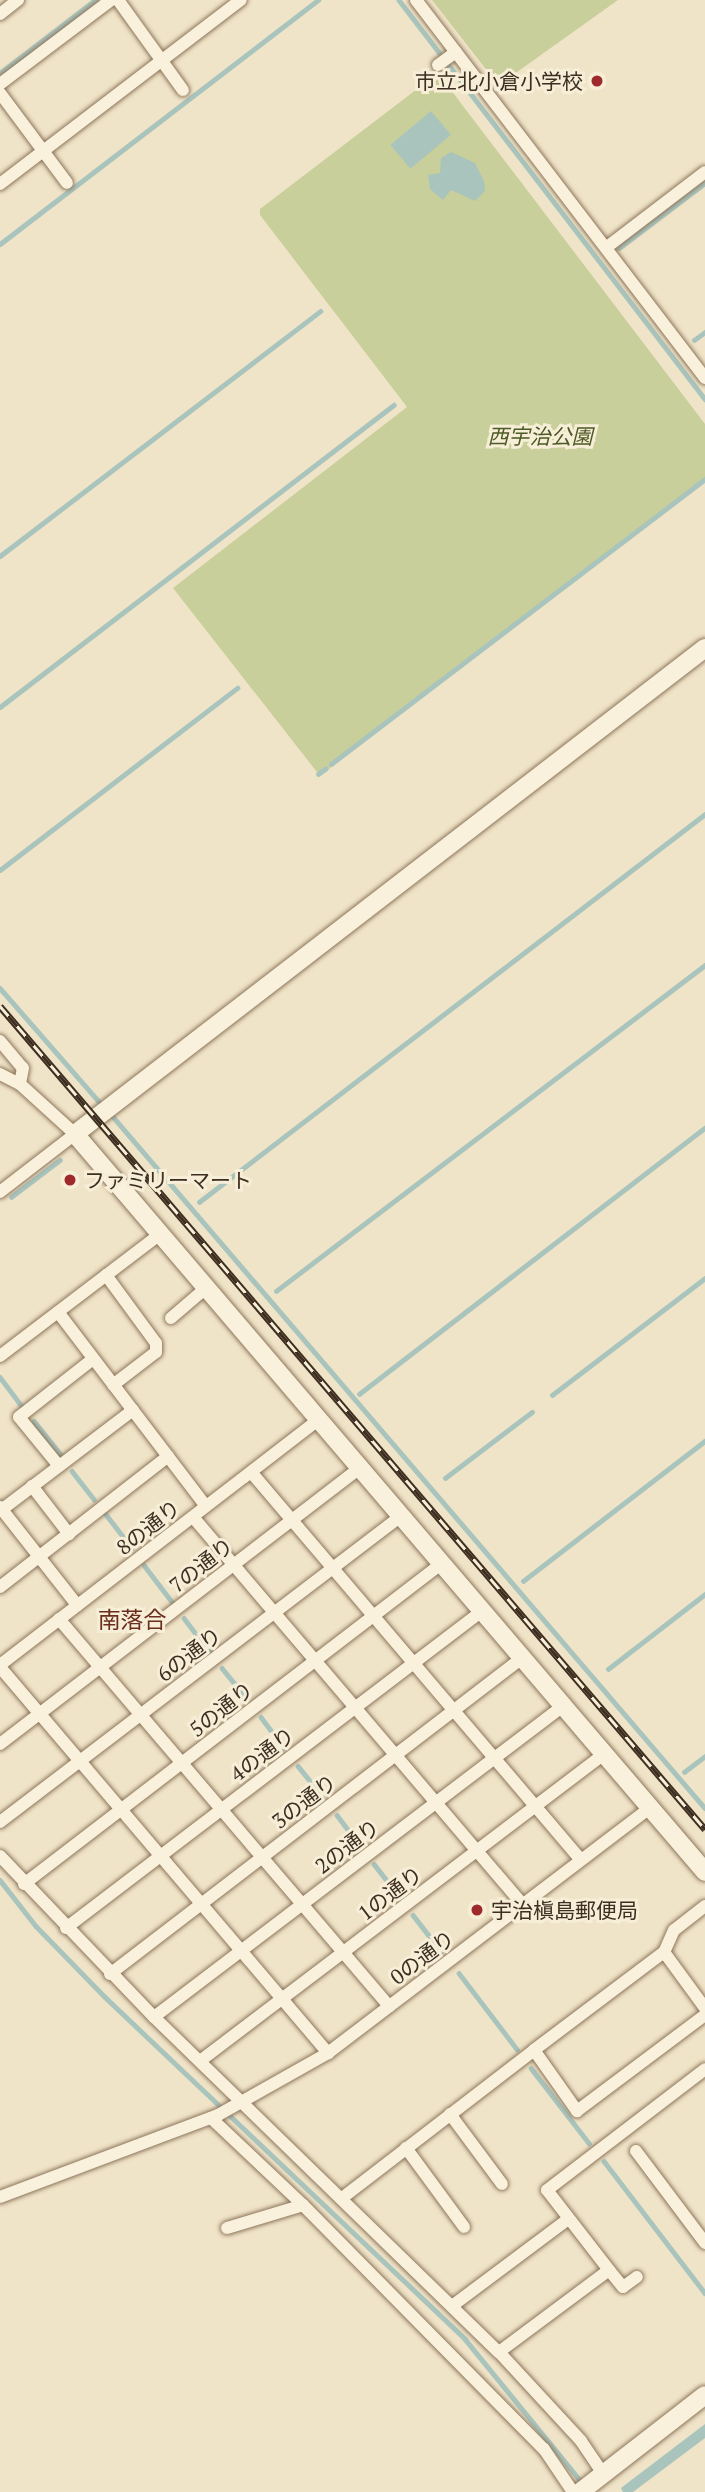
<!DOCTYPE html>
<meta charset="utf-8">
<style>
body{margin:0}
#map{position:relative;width:705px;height:2492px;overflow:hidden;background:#f0e4c8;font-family:"PT Serif","Noto Sans JP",serif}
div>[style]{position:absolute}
.green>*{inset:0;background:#c9cf9b}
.water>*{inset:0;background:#a9c4bc;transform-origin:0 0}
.stream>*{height:4.5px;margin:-2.25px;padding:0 2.25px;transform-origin:2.25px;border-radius:2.25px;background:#a9c4bc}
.roads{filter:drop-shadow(0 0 2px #8d765c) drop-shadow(0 0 2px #8d765c)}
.street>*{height:12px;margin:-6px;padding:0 6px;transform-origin:6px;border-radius:6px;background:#faf1dc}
.secondary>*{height:18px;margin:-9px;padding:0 9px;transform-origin:9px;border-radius:9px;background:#faf1dc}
.rail>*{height:7px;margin-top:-3.5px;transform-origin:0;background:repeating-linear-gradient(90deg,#f7eed8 0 13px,#3d2e20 0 26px);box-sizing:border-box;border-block:2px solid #3d2e20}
.dots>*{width:19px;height:19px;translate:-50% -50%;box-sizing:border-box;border:4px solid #f7eed8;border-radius:50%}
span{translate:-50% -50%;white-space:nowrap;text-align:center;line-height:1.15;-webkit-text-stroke:6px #f7eed8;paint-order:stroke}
.poi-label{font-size:21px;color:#3d2e20}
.right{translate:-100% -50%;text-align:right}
.left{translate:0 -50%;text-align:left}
.park-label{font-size:21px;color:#4d5a26;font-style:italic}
.street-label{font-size:21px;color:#3d2e20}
.neighbourhood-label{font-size:23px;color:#6b2e1e}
</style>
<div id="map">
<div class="green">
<div style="clip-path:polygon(432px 0,618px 0,506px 80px,497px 74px,492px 77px)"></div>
<div style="clip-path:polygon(438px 73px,705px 424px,705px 481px,320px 776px,173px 588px,407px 407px,260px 215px,260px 209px)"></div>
</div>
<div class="water">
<div style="left:431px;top:111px;width:31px;height:53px;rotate:50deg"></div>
<div style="clip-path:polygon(451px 152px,475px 163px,484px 181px,485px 191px,475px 201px,451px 190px,443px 200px,430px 189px,428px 175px,440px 173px,441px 158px)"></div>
<div style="clip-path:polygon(705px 2424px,705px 2438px,633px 2492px,623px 2492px,621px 2488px)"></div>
</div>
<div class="stream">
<div style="left:399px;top:0;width:503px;rotate:52.51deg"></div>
<div style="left:0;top:73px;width:120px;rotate:-37.5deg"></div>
<div style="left:0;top:244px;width:401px;rotate:-37.5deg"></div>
<div style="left:619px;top:248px;width:108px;rotate:-37.1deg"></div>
<div style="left:694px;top:340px;width:14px;rotate:-36deg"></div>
<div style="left:0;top:556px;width:403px;rotate:-37.4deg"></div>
<div style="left:0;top:707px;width:496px;rotate:-37.5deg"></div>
<div style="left:331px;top:764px;width:470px;rotate:-37.3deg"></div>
<div style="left:318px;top:774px;width:9px;rotate:-36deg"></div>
<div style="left:0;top:870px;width:299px;rotate:-37.5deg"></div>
<div style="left:0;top:988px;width:157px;rotate:48.9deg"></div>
<div style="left:109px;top:1112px;width:916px;rotate:49.43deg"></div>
<div style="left:11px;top:1197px;width:61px;rotate:-37.1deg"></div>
<div style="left:199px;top:1202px;width:638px;rotate:-37.48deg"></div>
<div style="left:276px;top:1291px;width:539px;rotate:-37.23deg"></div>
<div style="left:0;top:1377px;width:38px;rotate:53deg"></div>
<div style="left:359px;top:1394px;width:436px;rotate:-37.6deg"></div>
<div style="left:552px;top:1395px;width:193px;rotate:-37.4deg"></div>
<div style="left:34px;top:1421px;width:45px;rotate:51.3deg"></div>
<div style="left:72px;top:1471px;width:36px;rotate:52deg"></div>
<div style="left:445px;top:1478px;width:109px;rotate:-37.2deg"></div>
<div style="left:105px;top:1513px;width:44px;rotate:52.4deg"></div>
<div style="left:144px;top:1565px;width:48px;rotate:52.7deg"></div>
<div style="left:523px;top:1581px;width:230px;rotate:-37.6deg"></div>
<div style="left:184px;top:1618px;width:46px;rotate:52.9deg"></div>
<div style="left:222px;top:1668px;width:40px;rotate:51deg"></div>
<div style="left:608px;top:1669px;width:123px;rotate:-37.7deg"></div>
<div style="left:261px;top:1717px;width:38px;rotate:53deg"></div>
<div style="left:298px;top:1766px;width:38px;rotate:51deg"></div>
<div style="left:684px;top:1772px;width:26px;rotate:-37deg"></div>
<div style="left:337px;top:1815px;width:38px;rotate:53deg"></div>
<div style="left:374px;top:1864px;width:41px;rotate:52deg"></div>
<div style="left:0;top:1880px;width:58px;rotate:52deg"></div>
<div style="left:36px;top:1926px;width:99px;rotate:45.8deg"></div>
<div style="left:105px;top:1997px;width:497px;rotate:43.5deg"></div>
<div style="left:465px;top:2339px;width:188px;rotate:50.8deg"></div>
<div style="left:413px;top:1915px;width:46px;rotate:52.1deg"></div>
<div style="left:459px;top:1973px;width:96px;rotate:52.7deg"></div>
<div style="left:531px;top:2068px;width:95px;rotate:52.3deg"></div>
<div style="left:604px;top:2161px;width:166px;rotate:52.6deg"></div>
</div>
<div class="roads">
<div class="street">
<div style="left:118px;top:0;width:111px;rotate:54.2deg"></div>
<div style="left:416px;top:0;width:476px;rotate:52.6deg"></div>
<div style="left:0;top:14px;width:23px;rotate:-38deg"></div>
<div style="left:438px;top:65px;width:22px;rotate:-36deg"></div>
<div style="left:0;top:84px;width:139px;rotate:-37.1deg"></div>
<div style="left:0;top:93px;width:112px;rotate:53.3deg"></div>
<div style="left:0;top:184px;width:303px;rotate:-37.4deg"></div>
<div style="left:607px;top:247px;width:123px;rotate:-37.4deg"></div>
<div style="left:0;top:1041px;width:35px;rotate:50deg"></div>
<div style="left:23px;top:1068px;width:16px;rotate:101deg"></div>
<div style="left:0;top:1074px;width:22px;rotate:27deg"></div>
<div style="left:20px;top:1084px;width:74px;rotate:42.3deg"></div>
<div style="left:75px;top:1134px;width:95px;rotate:142.3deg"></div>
<div style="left:106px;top:1275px;width:84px;rotate:53.7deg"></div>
<div style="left:156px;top:1343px;width:9px;rotate:90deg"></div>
<div style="left:156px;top:1352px;width:54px;rotate:142.5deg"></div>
<div style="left:58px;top:1312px;width:244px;rotate:52.7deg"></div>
<div style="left:171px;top:1318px;width:46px;rotate:-40.6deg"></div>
<div style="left:0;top:1356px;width:201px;rotate:-37.3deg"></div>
<div style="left:59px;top:1466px;width:63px;rotate:-129.2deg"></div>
<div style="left:19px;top:1417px;width:94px;rotate:-38.1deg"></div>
<div style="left:251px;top:1472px;width:509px;rotate:49.62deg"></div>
<div style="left:32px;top:1486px;width:61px;rotate:52.4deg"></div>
<div style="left:0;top:1507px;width:125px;rotate:51.8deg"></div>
<div style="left:0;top:1511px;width:167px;rotate:-37.2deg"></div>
<div style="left:193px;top:1517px;width:509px;rotate:49.62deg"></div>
<div style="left:0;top:1587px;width:213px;rotate:-37.9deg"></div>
<div style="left:59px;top:1619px;width:509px;rotate:49.55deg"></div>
<div style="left:0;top:1665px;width:401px;rotate:-37.6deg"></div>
<div style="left:0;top:1667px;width:507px;rotate:49.64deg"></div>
<div style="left:0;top:1744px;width:454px;rotate:-37.5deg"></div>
<div style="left:0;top:1822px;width:504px;rotate:-37.35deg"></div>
<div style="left:0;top:1856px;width:223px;rotate:46.3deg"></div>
<div style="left:154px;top:2017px;width:481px;rotate:44.2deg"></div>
<div style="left:499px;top:2352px;width:121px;rotate:47.3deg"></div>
<div style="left:581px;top:2441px;width:40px;rotate:56deg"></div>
<div style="left:24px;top:1884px;width:526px;rotate:-37.5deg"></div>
<div style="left:705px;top:1906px;width:39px;rotate:142deg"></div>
<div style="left:674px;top:1930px;width:24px;rotate:114deg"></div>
<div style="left:664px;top:1952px;width:163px;rotate:143deg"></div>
<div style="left:534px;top:2050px;width:75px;rotate:54.8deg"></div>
<div style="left:577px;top:2111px;width:160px;rotate:-36.9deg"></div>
<div style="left:66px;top:1928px;width:523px;rotate:-37.31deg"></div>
<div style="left:664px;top:1952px;width:69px;rotate:53.8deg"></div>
<div style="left:110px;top:1974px;width:519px;rotate:-37.49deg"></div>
<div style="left:154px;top:2017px;width:514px;rotate:-37.25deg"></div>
<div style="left:200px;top:2061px;width:507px;rotate:-37.23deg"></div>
<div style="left:450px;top:2114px;width:87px;rotate:53.4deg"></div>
<div style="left:211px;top:2118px;width:127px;rotate:43.4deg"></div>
<div style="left:303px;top:2205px;width:343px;rotate:45.4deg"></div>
<div style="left:544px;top:2449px;width:52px;rotate:56deg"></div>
<div style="left:406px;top:2148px;width:98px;rotate:53.7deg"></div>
<div style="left:636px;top:2151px;width:115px;rotate:53.1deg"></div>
<div style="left:0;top:2197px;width:233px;rotate:-20.6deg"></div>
<div style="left:218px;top:2115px;width:126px;rotate:-29.4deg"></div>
<div style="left:328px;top:2053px;width:405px;rotate:-37.3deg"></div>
<div style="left:342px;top:2198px;width:242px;rotate:-37.6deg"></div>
<div style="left:227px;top:2228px;width:79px;rotate:-16.8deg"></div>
<div style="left:609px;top:2270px;width:22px;rotate:51deg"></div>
<div style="left:623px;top:2287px;width:17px;rotate:-36deg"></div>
<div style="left:452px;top:2306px;width:144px;rotate:-36.8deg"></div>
<div style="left:499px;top:2352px;width:137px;rotate:-36.7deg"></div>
<div style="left:609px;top:2270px;width:101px;rotate:-127.8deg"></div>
<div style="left:547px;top:2190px;width:199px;rotate:-37.4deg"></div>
</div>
<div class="secondary">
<div style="left:705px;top:648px;width:796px;rotate:142.35deg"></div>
<div style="left:75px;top:1134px;width:970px;rotate:49.51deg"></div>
<div style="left:580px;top:2492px;width:158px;rotate:-37.8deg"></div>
</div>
</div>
<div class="rail">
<div style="left:0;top:1006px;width:1084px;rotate:49.42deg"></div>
</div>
<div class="dots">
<div style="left:597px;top:81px;background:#9e2a2b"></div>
<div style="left:70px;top:1180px;background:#9e2a2b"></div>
<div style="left:477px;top:1910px;background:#9e2a2b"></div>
</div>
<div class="poi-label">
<span class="right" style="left:583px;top:81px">市立北小倉小学校</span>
<span class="left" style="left:84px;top:1180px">ファミリーマート</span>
<span class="left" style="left:491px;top:1910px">宇治槇島郵便局</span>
</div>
<div class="park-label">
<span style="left:540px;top:436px">西宇治公園</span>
</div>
<div class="street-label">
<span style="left:148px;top:1527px;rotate:-38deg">8の通り</span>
<span style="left:201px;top:1565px;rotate:-38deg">7の通り</span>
<span style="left:189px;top:1654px;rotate:-37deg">6の通り</span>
<span style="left:221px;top:1709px;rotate:-38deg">5の通り</span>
<span style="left:262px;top:1754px;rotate:-37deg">4の通り</span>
<span style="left:304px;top:1801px;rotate:-37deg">3の通り</span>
<span style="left:347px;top:1846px;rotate:-37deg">2の通り</span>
<span style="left:390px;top:1893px;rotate:-37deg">1の通り</span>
<span style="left:422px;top:1957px;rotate:-37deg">0の通り</span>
</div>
<div class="neighbourhood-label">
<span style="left:132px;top:1620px">南落合</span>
</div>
</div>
